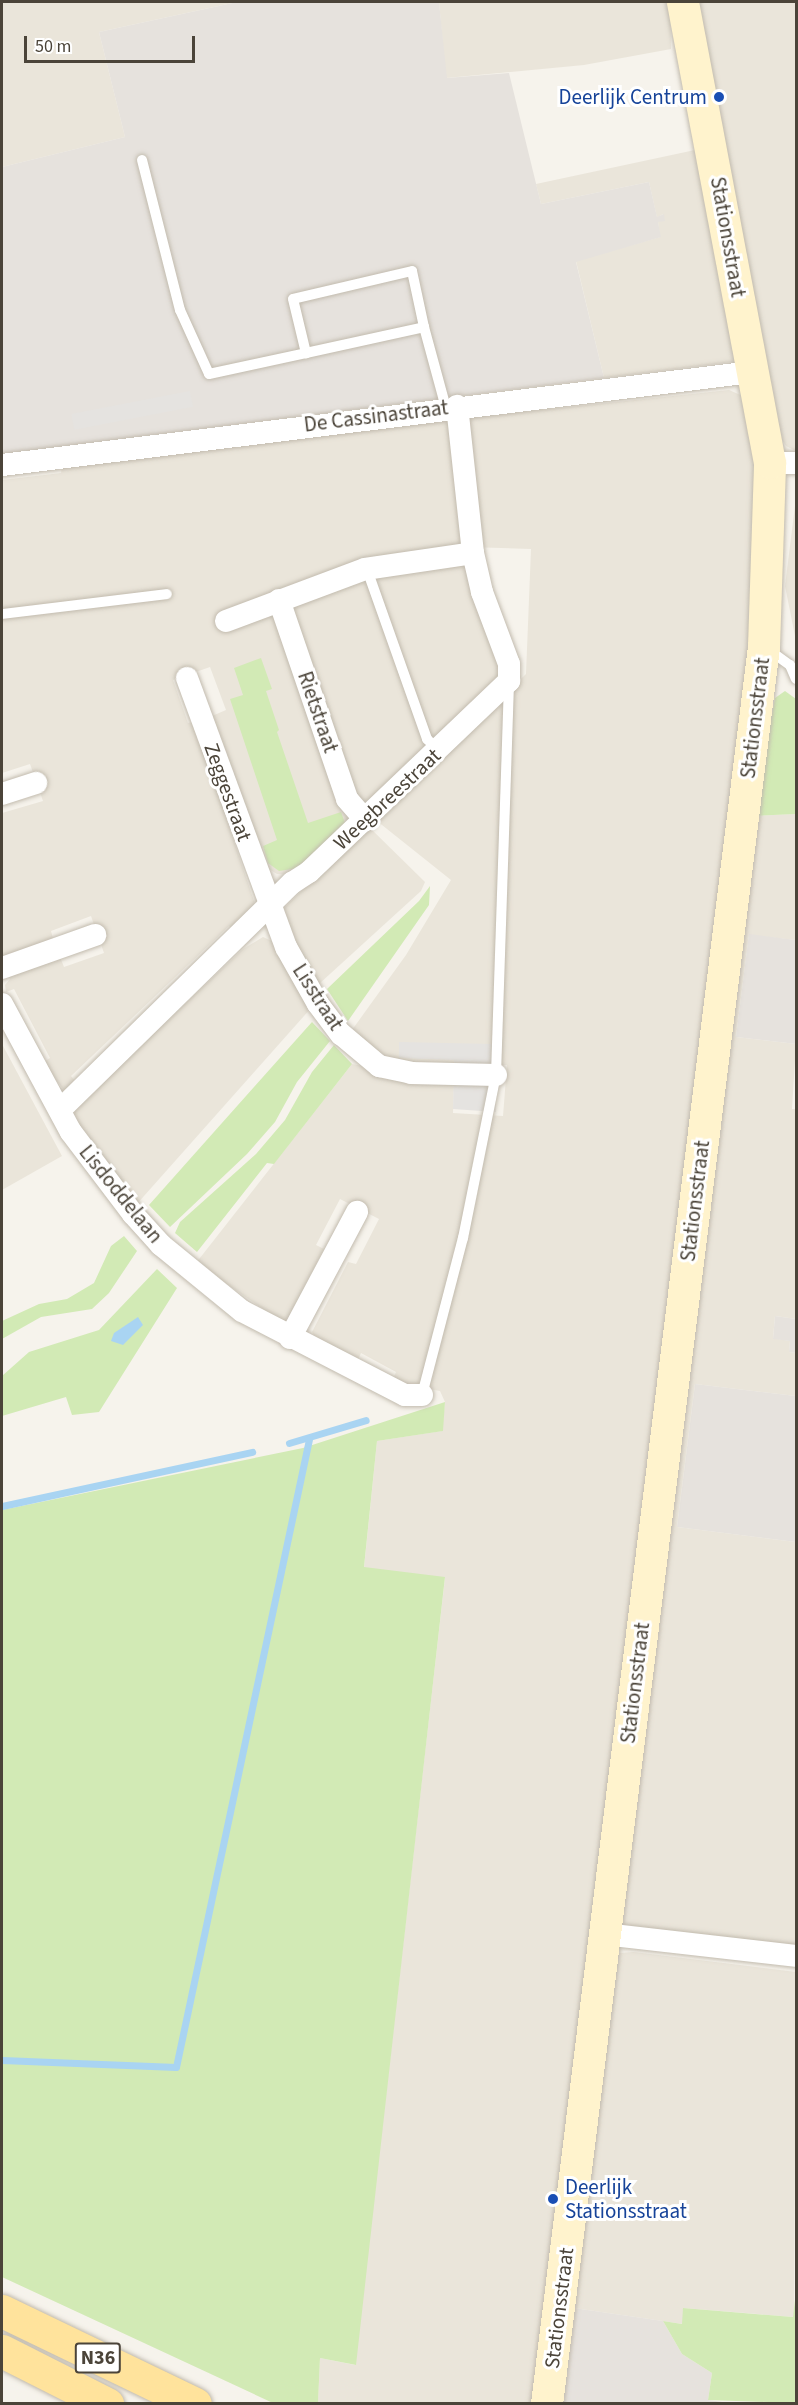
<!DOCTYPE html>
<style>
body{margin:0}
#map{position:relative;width:798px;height:2405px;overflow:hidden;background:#f6f3ec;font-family:"Source Sans 3",sans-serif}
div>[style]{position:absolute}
.residential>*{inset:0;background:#eae5da}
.industrial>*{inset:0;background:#e6e2dd}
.green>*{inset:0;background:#d2eab5}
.parking>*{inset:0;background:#e5e3e0;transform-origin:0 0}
.water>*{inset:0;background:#a9d4f2}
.stream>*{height:7px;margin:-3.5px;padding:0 3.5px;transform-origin:3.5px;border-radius:3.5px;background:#a9d4f2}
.roads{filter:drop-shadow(0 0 2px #c2bbae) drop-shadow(0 0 2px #c2bbae)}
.lane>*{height:10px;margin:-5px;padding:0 5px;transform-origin:5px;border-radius:5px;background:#fff}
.street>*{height:22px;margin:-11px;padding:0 11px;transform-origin:11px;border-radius:11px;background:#fff}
.secondary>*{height:32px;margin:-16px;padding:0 16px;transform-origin:16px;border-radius:16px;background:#fff3cd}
.primary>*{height:33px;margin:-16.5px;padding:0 16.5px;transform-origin:16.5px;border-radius:16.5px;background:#ffe39c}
.dots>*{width:16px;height:16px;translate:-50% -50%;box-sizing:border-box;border:3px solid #fff;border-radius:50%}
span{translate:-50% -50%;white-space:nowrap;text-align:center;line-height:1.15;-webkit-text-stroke:6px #fff;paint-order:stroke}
.shield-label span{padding:2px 4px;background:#fff;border:2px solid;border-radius:4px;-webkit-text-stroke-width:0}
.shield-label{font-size:20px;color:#4b4439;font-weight:700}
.transit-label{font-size:21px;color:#164399}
.right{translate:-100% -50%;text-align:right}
.left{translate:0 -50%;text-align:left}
.street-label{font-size:21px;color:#4b4439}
.frame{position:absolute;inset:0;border:3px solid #4b4439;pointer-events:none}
.scale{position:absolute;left:24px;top:36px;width:171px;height:27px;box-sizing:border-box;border:3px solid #4b4439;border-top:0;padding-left:8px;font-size:18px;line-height:21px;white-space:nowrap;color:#4b4439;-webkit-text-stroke:4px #fff;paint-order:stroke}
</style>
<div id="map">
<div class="residential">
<div style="clip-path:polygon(2px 2px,237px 2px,99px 32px,125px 137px,2px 167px)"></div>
<div style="clip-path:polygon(439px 2px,670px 2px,671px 49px,584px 65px,446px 78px)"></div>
<div style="clip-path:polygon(693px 2px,796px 2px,796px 451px,786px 446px,781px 438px)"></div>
<div style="clip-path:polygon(695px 150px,739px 361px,604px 378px,576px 261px,660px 237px,658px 222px,663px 214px,657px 218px,649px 182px,541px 204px,536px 184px)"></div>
<div style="clip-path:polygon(729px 390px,745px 397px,754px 437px,757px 618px,532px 2403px,318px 2403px,320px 2358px,355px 2365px,445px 1578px,364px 1568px,377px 1441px,442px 1431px,445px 1402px,440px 1391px,392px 1382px,396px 1372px,361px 1353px,357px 1362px,317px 1341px,312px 1332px,348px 1262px,356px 1264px,379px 1219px,340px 1199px,316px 1245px,324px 1249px,285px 1324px,196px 1263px,352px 1064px,454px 1083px,453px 1113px,503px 1116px,507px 1065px,390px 1061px,352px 1030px,406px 955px,451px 880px,377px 821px,526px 674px,531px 549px,467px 547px,503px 677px,291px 875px,277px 874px,267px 868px,212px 716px,226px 710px,210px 667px,173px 680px,188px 723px,194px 722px,255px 904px,235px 931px,229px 926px,71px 1076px,76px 1082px,64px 1090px,42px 1063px,50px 1058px,14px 989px,6px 992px,5px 985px,10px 979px,8px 975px,60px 957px,64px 967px,104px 953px,91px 916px,51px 931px,54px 942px,2px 960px,2px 813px,43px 801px,30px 764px,2px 773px,2px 480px,61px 473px,63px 461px)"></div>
<div style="clip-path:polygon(796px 498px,796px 641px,785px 586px)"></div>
<div style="clip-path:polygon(796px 814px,796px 940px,749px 935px,736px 1037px,796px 1044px,792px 1109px,796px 1109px,796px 1319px,775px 1316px,773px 1338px,790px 1341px,789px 1352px,796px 1353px,796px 1396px,695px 1384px,677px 1527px,796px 1542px,796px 1948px,617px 1928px,753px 816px)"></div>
<div style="clip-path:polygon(368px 826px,425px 882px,421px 891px,319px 984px,284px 923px,284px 908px)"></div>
<div style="clip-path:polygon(263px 937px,276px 943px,312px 1007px,136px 1205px,80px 1129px,74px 1114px,77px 1106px,243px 949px)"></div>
<div style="clip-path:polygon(2px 1044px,62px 1156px,2px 1190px)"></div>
<div style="clip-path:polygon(634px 1952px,796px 1972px,794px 2317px,683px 2308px,683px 2324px,574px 2308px,612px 1973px,619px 1953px)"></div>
</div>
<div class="industrial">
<div style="clip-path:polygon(237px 2px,439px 2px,447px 78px,509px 73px,541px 204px,649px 182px,657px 217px,664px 214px,665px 221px,658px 222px,661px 237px,576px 262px,604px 378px,2px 454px,2px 167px,125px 137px,99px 32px)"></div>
<div style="clip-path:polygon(749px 934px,796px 940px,796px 1044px,736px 1037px)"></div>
<div style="clip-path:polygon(775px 1316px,796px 1319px,796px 1353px,789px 1352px,790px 1341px,773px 1339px)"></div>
<div style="clip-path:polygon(695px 1384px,796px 1396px,796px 1542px,677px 1527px)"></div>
<div style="clip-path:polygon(574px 2308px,663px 2321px,682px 2354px,712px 2373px,708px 2400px,730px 2403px,563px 2404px)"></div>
</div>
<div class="green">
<div style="clip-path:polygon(261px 658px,272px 689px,266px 691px,279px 730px,277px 732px,308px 823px,341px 812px,345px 823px,299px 868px,279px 871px,268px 863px,263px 846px,277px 840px,230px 699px,243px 695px,234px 668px)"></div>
<div style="clip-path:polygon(785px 691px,796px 699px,796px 814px,753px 816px,775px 698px)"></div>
<div style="clip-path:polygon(430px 886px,429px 905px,348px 1021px,327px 989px,419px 901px)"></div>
<div style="clip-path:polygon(312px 1022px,330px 1041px,297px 1082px,275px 1122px,247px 1154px,170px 1227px,149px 1205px)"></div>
<div style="clip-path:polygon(334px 1045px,352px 1064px,274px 1164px,267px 1163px,197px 1252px,175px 1233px,180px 1222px,256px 1154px,285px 1120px,312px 1072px)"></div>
<div style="clip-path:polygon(124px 1236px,137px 1251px,109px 1293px,92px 1309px,41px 1317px,2px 1339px,2px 1321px,39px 1304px,67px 1299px,94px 1283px,111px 1246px)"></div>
<div style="clip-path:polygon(157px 1269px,177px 1288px,99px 1412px,72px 1415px,66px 1397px,2px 1416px,2px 1376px,29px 1352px,99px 1330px)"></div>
<div style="clip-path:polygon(445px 1402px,443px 1431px,377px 1441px,364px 1567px,445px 1577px,356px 2365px,320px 2358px,318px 2403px,273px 2403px,2px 2277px,2px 1510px,303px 1448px)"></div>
<div style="clip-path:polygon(796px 2291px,796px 2403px,708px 2400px,712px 2373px,682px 2354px,663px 2321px,682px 2324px,683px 2308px,793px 2317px)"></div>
</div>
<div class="parking">
<div style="left:190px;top:391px;width:16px;height:121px;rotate:79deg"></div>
<div style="clip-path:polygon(399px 1042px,493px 1044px,496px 1112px,453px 1109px,454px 1060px,399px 1058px)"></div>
</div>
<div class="water">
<div style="clip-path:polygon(138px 1317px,143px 1325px,123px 1345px,111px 1341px,114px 1333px)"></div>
</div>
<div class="stream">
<div style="left:289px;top:1443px;width:80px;rotate:-16.6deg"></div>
<div style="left:2px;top:1506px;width:256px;rotate:-12.2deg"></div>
<div style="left:2px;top:2060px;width:174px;rotate:2.3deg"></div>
<div style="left:176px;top:2067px;width:642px;rotate:-78.04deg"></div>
</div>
<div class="roads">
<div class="lane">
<div style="left:142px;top:160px;width:155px;rotate:75.8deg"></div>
<div style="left:180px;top:310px;width:70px;rotate:65.6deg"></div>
<div style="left:209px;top:374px;width:99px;rotate:-12.2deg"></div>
<div style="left:306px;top:353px;width:121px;rotate:-12.4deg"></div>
<div style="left:424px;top:327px;width:57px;rotate:-102.1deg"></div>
<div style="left:412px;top:271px;width:122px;rotate:166.8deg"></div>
<div style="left:293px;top:299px;width:56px;rotate:76.5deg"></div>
<div style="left:424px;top:327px;width:84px;rotate:74.8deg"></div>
<div style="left:370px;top:578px;width:171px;rotate:70.5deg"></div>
<div style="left:427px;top:739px;width:16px;rotate:45deg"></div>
<div style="left:2px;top:614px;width:166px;rotate:-6.9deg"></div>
<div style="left:769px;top:650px;width:26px;rotate:36deg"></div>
<div style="left:790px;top:665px;width:15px;rotate:67deg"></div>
<div style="left:422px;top:1395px;width:162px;rotate:-75.4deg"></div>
<div style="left:463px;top:1238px;width:166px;rotate:-78.6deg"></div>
<div style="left:496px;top:1075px;width:394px;rotate:-88.1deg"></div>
</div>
<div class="street">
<div style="left:770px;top:463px;width:26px"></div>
<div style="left:2px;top:465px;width:756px;rotate:-7.07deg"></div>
<div style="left:279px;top:600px;width:210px;rotate:71.1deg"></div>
<div style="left:347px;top:799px;width:28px;rotate:49deg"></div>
<div style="left:226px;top:621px;width:148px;rotate:-20.5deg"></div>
<div style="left:365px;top:569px;width:109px;rotate:-8.4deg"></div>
<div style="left:187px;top:678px;width:287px;rotate:69.8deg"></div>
<div style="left:286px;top:947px;width:65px;rotate:60.7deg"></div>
<div style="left:318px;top:1004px;width:38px;rotate:53deg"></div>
<div style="left:341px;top:1034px;width:50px;rotate:40.1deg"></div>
<div style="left:379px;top:1066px;width:33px;rotate:12deg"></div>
<div style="left:411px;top:1073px;width:85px;rotate:1.3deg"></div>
<div style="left:2px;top:794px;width:36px;rotate:-18deg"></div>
<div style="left:2px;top:968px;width:99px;rotate:-19.5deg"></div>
<div style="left:2px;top:1004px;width:145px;rotate:61.7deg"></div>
<div style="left:71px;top:1132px;width:103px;rotate:52.9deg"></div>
<div style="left:133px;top:1214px;width:42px;rotate:47.9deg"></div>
<div style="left:161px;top:1245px;width:104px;rotate:39.2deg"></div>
<div style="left:242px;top:1311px;width:183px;rotate:27.3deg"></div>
<div style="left:405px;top:1395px;width:17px"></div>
<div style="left:60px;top:1110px;width:325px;rotate:-44.4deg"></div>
<div style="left:292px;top:883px;width:20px;rotate:-33deg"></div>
<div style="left:309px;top:872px;width:277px;rotate:-43.7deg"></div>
<div style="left:509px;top:681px;width:17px;rotate:-90deg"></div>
<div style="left:509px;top:664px;width:77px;rotate:-110.6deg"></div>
<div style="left:482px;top:592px;width:40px;rotate:-103deg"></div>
<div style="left:473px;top:553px;width:148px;rotate:-96.2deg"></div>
<div style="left:290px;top:1338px;width:143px;rotate:-62deg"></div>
<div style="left:604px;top:1934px;width:193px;rotate:6.5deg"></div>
</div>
<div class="secondary">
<div style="left:547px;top:2404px;width:1770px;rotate:-82.96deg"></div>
<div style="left:764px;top:647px;width:184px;rotate:-88.1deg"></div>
<div style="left:770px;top:463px;width:469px;rotate:-100.7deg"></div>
</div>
<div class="primary">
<div style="left:2px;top:2311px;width:214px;rotate:25.7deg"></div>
<div style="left:2px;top:2351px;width:118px;rotate:26.8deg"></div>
</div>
</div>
<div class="dots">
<div style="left:719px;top:97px;background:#1a4fb4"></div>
<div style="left:553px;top:2199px;background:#1a4fb4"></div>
</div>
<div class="shield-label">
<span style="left:98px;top:2358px">N36</span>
</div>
<div class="transit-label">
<span class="right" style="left:707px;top:97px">Deerlijk Centrum</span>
<span class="left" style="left:565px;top:2199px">Deerlijk<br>Stationsstraat</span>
</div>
<div class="street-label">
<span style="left:728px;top:237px;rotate:80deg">Stationsstraat</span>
<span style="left:376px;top:416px;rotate:-7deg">De Cassinastraat</span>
<span style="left:318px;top:712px;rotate:71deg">Rietstraat</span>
<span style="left:755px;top:718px;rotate:-83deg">Stationsstraat</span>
<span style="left:228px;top:792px;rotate:70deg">Zeggestraat</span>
<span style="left:387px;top:799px;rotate:-43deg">Weegbreestraat</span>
<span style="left:318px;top:997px;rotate:57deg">Lisstraat</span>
<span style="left:121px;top:1194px;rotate:51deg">Lisdoddelaan</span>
<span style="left:695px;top:1201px;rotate:-83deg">Stationsstraat</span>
<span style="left:635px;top:1683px;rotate:-83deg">Stationsstraat</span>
<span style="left:559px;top:2308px;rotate:-83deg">Stationsstraat</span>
</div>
<div class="frame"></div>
<div class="scale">50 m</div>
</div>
